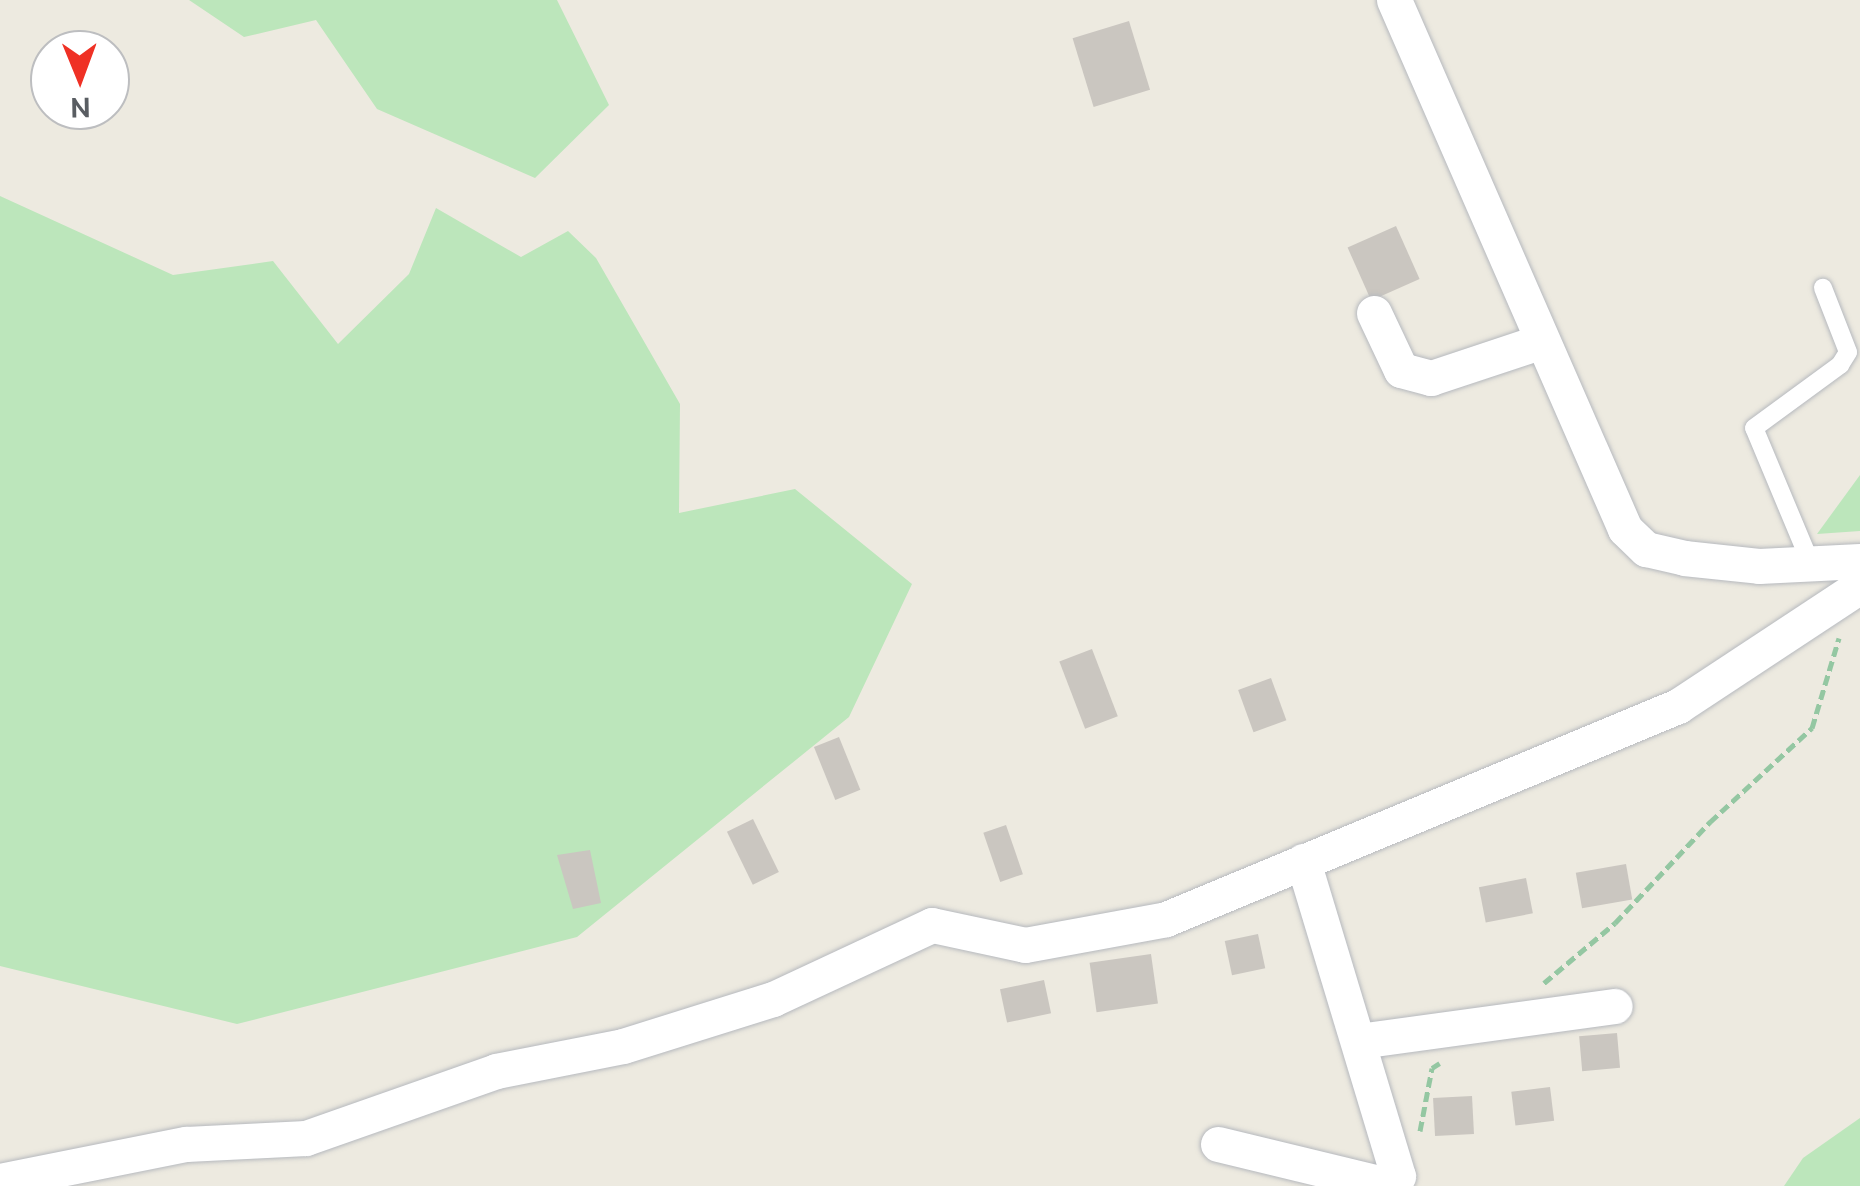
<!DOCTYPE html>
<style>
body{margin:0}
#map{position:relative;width:1860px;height:1186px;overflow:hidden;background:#edeae0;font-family:Ubuntu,sans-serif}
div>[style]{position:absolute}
.green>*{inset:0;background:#bce6bb}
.building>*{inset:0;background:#cac6c0;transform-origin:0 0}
.path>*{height:5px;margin-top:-2.5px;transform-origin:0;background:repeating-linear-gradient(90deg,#94c7a2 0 10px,transparent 0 15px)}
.roads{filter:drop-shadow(0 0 2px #b6b9be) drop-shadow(0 0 2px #b6b9be)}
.lane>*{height:18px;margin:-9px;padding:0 9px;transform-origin:9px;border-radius:9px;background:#fff}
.street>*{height:35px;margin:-17.5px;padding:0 17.5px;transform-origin:17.5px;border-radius:17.5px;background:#fff}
span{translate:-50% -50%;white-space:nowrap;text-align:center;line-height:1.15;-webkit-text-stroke:10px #fff;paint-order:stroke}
.north{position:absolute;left:30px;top:30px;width:100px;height:100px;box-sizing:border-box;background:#fff;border:2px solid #bdbec0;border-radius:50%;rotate:179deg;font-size:28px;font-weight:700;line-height:40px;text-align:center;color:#595d62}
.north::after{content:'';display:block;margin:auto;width:35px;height:45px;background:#ef3125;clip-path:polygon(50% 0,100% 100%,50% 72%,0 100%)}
</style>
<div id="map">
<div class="green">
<div style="clip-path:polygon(189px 0,557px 0,609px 105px,535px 178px,377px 109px,316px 20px,244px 37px)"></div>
<div style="clip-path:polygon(0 196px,173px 275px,273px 261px,338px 344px,409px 274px,436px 208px,521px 257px,568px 231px,596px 258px,680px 404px,679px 513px,795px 489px,912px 584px,849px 717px,577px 937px,237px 1024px,0 966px)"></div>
<div style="clip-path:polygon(1860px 475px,1860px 531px,1817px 534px)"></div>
<div style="clip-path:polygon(1860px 1118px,1860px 1186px,1784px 1186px,1803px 1158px)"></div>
</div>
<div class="building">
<div style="left:1129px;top:21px;width:72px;height:59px;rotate:73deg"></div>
<div style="left:1396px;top:226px;width:58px;height:53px;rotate:66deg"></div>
<div style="left:1092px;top:649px;width:72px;height:35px;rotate:69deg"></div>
<div style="left:1271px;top:678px;width:45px;height:35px;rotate:70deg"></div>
<div style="left:839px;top:737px;width:57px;height:27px;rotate:68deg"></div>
<div style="left:753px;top:819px;width:59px;height:29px;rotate:64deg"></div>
<div style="left:1006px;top:825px;width:52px;height:24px;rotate:71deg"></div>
<div style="clip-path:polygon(590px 850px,601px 903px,573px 909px,557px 855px)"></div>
<div style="left:1626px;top:864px;width:36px;height:51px;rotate:80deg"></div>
<div style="left:1526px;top:878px;width:36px;height:48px;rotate:79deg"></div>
<div style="left:1258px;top:934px;width:35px;height:34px;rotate:78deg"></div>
<div style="left:1151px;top:954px;width:50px;height:62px;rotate:82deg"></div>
<div style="left:1044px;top:980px;width:34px;height:45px;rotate:78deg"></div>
<div style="left:1617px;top:1033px;width:35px;height:38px;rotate:85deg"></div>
<div style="left:1550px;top:1087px;width:34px;height:39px;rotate:83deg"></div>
<div style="left:1472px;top:1096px;width:38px;height:39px;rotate:87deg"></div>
</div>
<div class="path">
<div style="left:1544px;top:983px;width:93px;rotate:-40.2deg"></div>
<div style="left:1615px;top:923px;width:139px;rotate:-46.8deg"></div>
<div style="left:1710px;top:822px;width:139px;rotate:-42.7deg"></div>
<div style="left:1812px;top:728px;width:94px;rotate:-73.3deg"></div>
<div style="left:1420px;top:1131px;width:64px;rotate:-79.2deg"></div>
<div style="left:1432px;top:1068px;width:9px;rotate:-32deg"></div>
</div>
<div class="roads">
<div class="lane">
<div style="left:1811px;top:564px;width:147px;rotate:-112.7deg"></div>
<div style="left:1754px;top:428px;width:107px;rotate:-36.2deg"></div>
<div style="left:1840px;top:365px;width:15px;rotate:-58deg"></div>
<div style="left:1848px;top:352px;width:69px;rotate:-111.3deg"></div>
</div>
<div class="street">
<div style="left:1394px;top:0;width:577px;rotate:66.41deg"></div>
<div style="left:1625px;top:529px;width:29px;rotate:44deg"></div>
<div style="left:1646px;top:549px;width:39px;rotate:13deg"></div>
<div style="left:1684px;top:558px;width:75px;rotate:6.1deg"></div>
<div style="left:1759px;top:566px;width:101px;rotate:-2.8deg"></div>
<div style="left:1374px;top:313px;width:63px;rotate:64.7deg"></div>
<div style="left:1401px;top:370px;width:31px;rotate:15deg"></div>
<div style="left:1431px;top:378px;width:117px;rotate:-18.4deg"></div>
<div style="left:1359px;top:1041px;width:258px;rotate:-7.8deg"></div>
<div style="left:1218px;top:1144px;width:170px;rotate:13.6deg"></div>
<div style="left:1383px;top:1184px;width:17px;rotate:-28deg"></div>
<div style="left:1398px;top:1176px;width:329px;rotate:-106.8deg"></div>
<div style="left:0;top:1181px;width:190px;rotate:-11.3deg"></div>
<div style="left:186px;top:1144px;width:120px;rotate:-2.9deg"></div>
<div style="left:306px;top:1138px;width:201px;rotate:-19.4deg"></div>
<div style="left:496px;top:1071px;width:129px;rotate:-11.1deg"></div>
<div style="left:623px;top:1046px;width:157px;rotate:-17.4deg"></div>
<div style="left:773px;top:999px;width:175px;rotate:-25deg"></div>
<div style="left:932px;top:925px;width:95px;rotate:12.1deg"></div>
<div style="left:1025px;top:945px;width:143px;rotate:-10.4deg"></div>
<div style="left:1166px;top:919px;width:555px;rotate:-22.59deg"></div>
<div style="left:1678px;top:706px;width:218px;rotate:-33.4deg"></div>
</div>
</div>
<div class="north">N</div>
</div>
